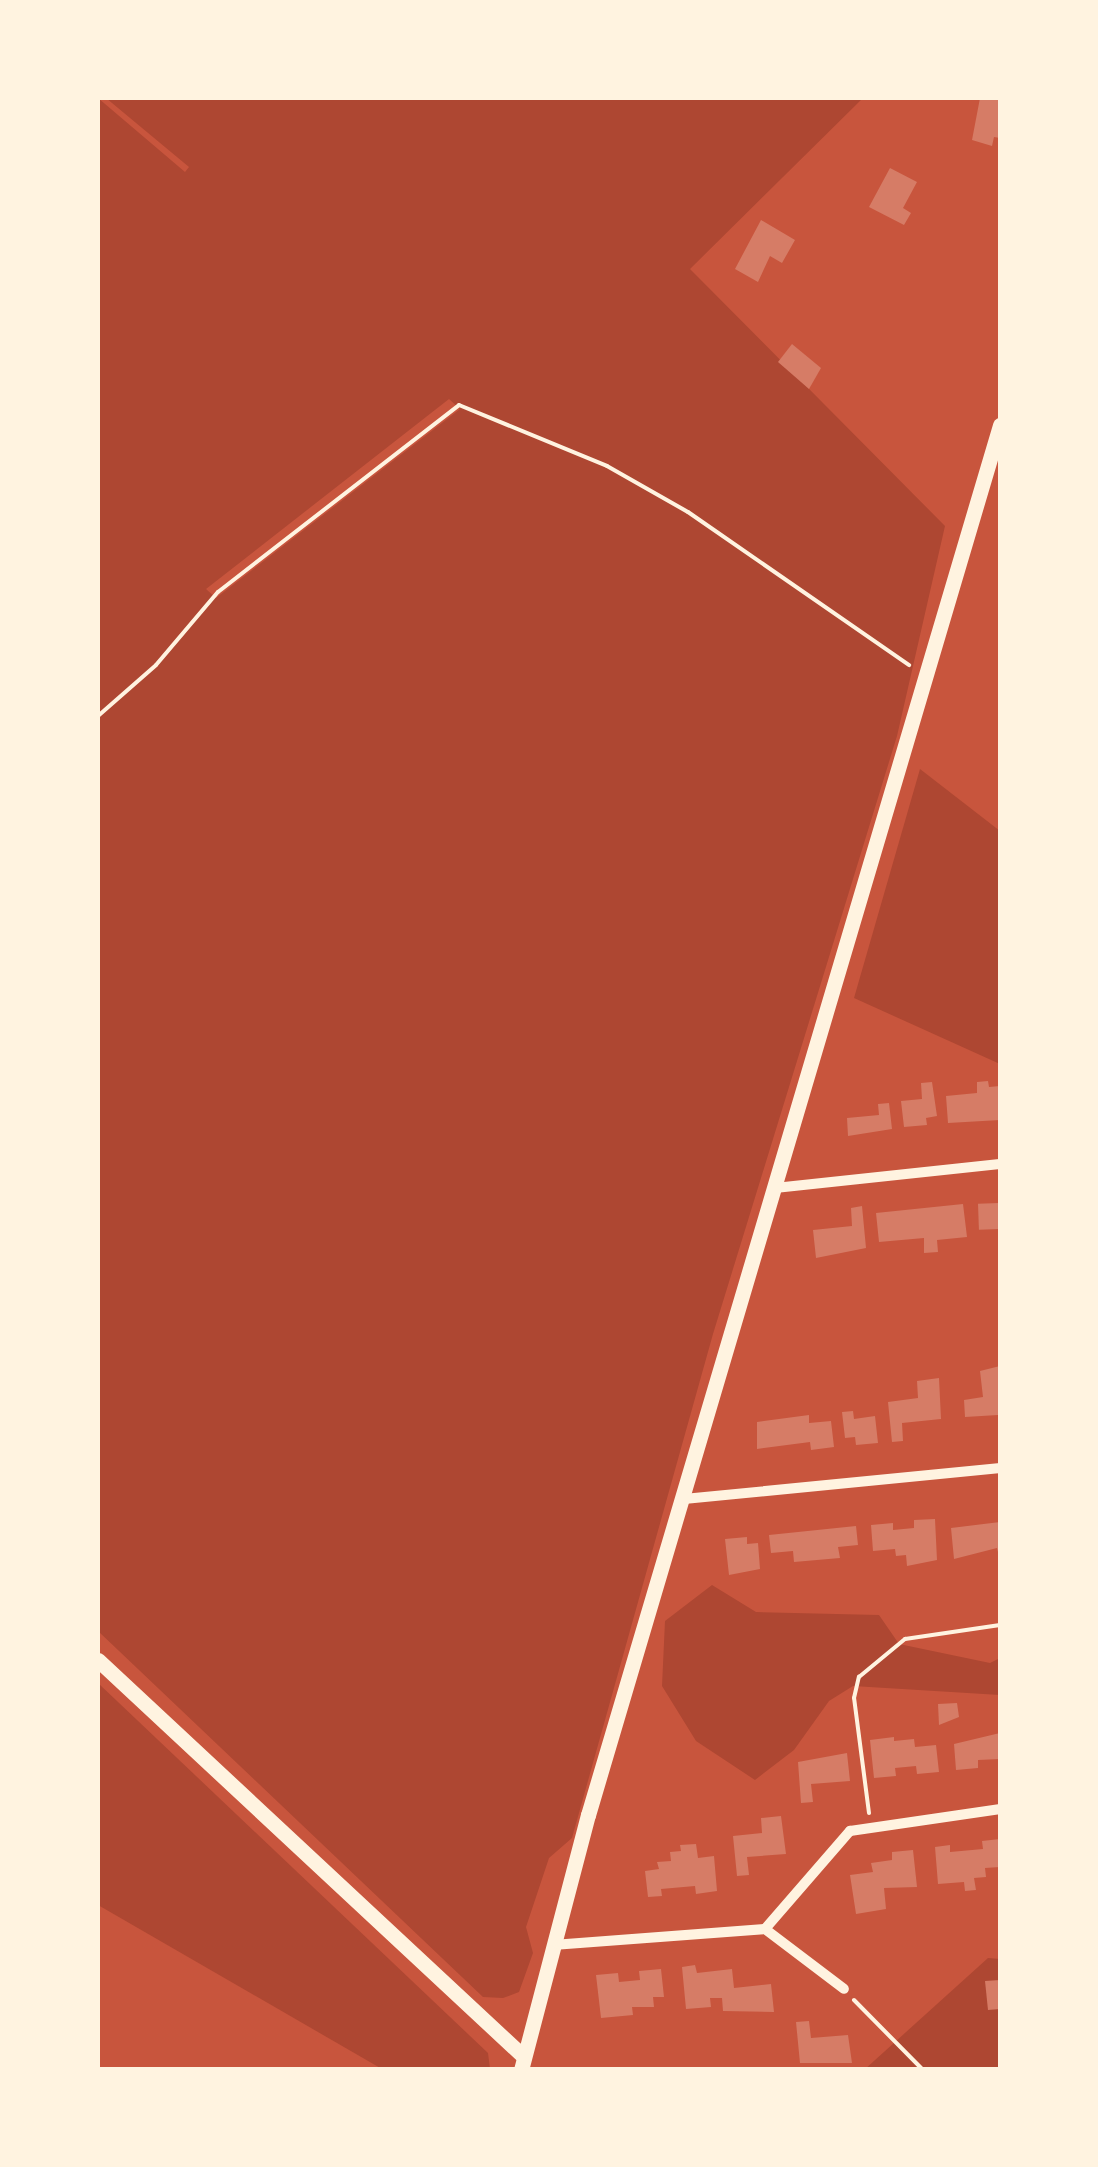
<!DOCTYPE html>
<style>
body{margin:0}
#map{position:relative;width:1098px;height:2167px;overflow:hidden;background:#c8553d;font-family:"Titillium Web",sans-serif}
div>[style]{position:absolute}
.green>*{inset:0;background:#ae4732}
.building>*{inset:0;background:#d67c66;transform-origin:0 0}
.path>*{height:4px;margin:-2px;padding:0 2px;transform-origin:2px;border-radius:2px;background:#fff3e0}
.minor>*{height:10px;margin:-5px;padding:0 5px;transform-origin:5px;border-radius:5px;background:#fff3e0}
.tertiary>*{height:15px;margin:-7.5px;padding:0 7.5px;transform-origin:7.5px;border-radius:7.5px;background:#fff3e0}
span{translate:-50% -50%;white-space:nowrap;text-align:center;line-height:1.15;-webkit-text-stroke:8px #fff3e0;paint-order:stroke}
.frame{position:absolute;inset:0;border:100px solid #fff3e0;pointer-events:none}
</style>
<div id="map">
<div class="green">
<div style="clip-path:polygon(evenodd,98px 98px,185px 172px,189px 167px,106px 98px,863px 98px,690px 269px,945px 526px,897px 736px,713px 1334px,572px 1838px,549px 1858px,526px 1927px,533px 1953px,519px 1992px,503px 1998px,483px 1997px,98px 1631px,98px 98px,449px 399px,460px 409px,216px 598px,206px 589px,449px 399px)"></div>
<div style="clip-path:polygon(920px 769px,1000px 831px,1000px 1064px,854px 998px)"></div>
<div style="clip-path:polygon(712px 1585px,756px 1612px,879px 1615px,899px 1644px,990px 1663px,1000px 1658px,1000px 1695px,853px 1686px,829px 1701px,794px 1750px,755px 1780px,696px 1741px,662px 1686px,665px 1621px)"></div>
<div style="clip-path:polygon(98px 1683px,488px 2053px,490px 2069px,382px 2069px,98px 1905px)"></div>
<div style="clip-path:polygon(988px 1958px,1000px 1959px,1000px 2069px,864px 2070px)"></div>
</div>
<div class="building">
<div style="clip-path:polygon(980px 98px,1000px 98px,1000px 138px,994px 137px,992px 146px,972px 140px)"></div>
<div style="clip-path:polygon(890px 168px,917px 182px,903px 208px,911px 213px,904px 225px,869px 207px)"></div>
<div style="clip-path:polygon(761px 220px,795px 240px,782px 263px,770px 256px,758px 282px,735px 269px)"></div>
<div style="clip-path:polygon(792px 344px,821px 368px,809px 389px,778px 362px)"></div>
<div style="clip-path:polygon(988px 1081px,989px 1087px,1000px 1086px,1000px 1120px,948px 1123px,946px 1096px,977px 1093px,977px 1082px)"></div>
<div style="clip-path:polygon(932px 1082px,937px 1116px,926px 1118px,927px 1125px,904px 1127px,901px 1101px,922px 1099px,921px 1083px)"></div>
<div style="clip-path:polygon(889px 1103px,892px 1129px,848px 1136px,847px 1118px,879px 1115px,878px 1104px)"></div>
<div style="left:999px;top:1203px;width:26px;height:21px;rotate:88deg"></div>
<div style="clip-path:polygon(963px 1204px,967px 1237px,937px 1240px,938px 1252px,924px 1253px,924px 1238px,879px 1242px,876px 1213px)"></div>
<div style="clip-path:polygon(862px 1206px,866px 1248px,816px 1258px,813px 1230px,852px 1226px,851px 1208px)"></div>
<div style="clip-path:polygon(1000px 1366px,998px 1415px,965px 1417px,964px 1400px,983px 1397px,980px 1371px)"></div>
<div style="clip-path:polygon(939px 1378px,941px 1419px,902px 1423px,903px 1441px,892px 1442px,888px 1402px,918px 1398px,917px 1381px)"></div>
<div style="clip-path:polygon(853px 1411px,854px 1419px,875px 1416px,878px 1443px,856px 1445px,855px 1437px,845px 1438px,842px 1412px)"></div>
<div style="clip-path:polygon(809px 1415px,809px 1423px,831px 1421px,834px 1447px,811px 1450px,810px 1442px,757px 1449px,757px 1422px)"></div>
<div style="clip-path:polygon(935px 1519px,937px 1560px,907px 1566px,906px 1555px,896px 1556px,895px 1549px,873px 1551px,871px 1525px,893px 1523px,893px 1530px,914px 1528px,914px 1520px)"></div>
<div style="clip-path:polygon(1000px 1522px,1000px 1560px,997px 1548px,954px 1559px,951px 1528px)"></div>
<div style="clip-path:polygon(856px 1526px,858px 1545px,838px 1547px,840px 1558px,794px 1562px,793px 1551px,771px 1553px,769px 1535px)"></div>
<div style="clip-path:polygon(747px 1537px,747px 1544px,758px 1543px,760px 1569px,729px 1575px,725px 1539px)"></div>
<div style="clip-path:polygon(957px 1703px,959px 1717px,939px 1725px,938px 1704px)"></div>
<div style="clip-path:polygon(1000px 1733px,1000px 1759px,978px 1760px,978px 1768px,956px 1770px,954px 1744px)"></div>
<div style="clip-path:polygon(894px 1737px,894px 1741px,914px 1739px,915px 1747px,936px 1745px,939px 1772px,917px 1774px,916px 1766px,895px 1768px,896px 1776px,874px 1778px,870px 1740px)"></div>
<div style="clip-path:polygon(847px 1753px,850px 1781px,811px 1784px,813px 1802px,801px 1803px,798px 1762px)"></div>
<div style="clip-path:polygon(781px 1816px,786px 1854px,747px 1857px,749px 1875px,737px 1876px,733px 1836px,762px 1833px,761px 1818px)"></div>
<div style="clip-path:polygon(1000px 1839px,1000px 1867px,985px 1868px,986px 1877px,974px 1878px,976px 1890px,965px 1891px,964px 1882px,938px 1884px,935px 1847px,950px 1845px,950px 1852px,983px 1849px,982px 1841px)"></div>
<div style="clip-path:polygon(696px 1844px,698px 1858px,714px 1856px,717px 1891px,696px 1894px,695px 1886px,661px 1889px,662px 1896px,648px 1897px,645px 1871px,659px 1869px,657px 1862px,671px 1861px,670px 1852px,681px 1851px,680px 1845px)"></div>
<div style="clip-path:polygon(913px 1850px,917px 1887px,884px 1888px,886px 1909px,856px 1914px,850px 1875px,873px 1872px,871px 1863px,892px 1860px,892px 1852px)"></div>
<div style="clip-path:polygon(695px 1965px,697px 1973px,732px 1969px,734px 1988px,771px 1984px,774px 2012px,723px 2011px,722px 1998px,710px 1998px,711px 2007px,686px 2009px,682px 1967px)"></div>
<div style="clip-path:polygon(661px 1969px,664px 1997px,653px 1997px,654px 2007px,632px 2007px,633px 2015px,601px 2018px,596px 1975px,618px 1973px,619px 1982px,640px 1980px,639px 1971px)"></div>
<div style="clip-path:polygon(1000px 1980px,1000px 2009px,988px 2010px,985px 1981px)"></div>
<div style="clip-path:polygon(809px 2021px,811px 2038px,848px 2035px,852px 2063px,800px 2063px,796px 2022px)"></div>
</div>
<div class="path">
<div style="left:98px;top:716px;width:77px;rotate:-41.3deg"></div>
<div style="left:156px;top:665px;width:96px;rotate:-49.7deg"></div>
<div style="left:218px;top:592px;width:305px;rotate:-37.8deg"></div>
<div style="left:459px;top:405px;width:160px;rotate:22.4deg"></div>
<div style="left:607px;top:466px;width:93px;rotate:29.6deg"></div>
<div style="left:688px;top:512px;width:269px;rotate:34.7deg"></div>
<div style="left:869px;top:1813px;width:116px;rotate:-97.4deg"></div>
<div style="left:854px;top:1698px;width:22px;rotate:-77deg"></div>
<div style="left:859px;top:1677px;width:60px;rotate:-39.6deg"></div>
<div style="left:905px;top:1639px;width:96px;rotate:-8.4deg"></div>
<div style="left:854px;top:2000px;width:98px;rotate:45.4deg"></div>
</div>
<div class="minor">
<div style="left:775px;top:1188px;width:226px;rotate:-6.1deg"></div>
<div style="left:684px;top:1499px;width:318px;rotate:-5.6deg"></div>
<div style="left:765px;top:1929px;width:130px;rotate:-49.1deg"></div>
<div style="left:850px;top:1831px;width:152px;rotate:-8.3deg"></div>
<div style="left:553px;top:1945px;width:213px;rotate:-4.3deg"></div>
<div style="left:765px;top:1929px;width:99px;rotate:37.2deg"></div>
</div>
<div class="tertiary">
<div style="left:98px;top:1660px;width:581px;rotate:42.98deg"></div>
<div style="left:521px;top:2070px;width:264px;rotate:-75.3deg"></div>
<div style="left:588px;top:1815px;width:1450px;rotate:-73.49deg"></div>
</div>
<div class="frame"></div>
</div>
